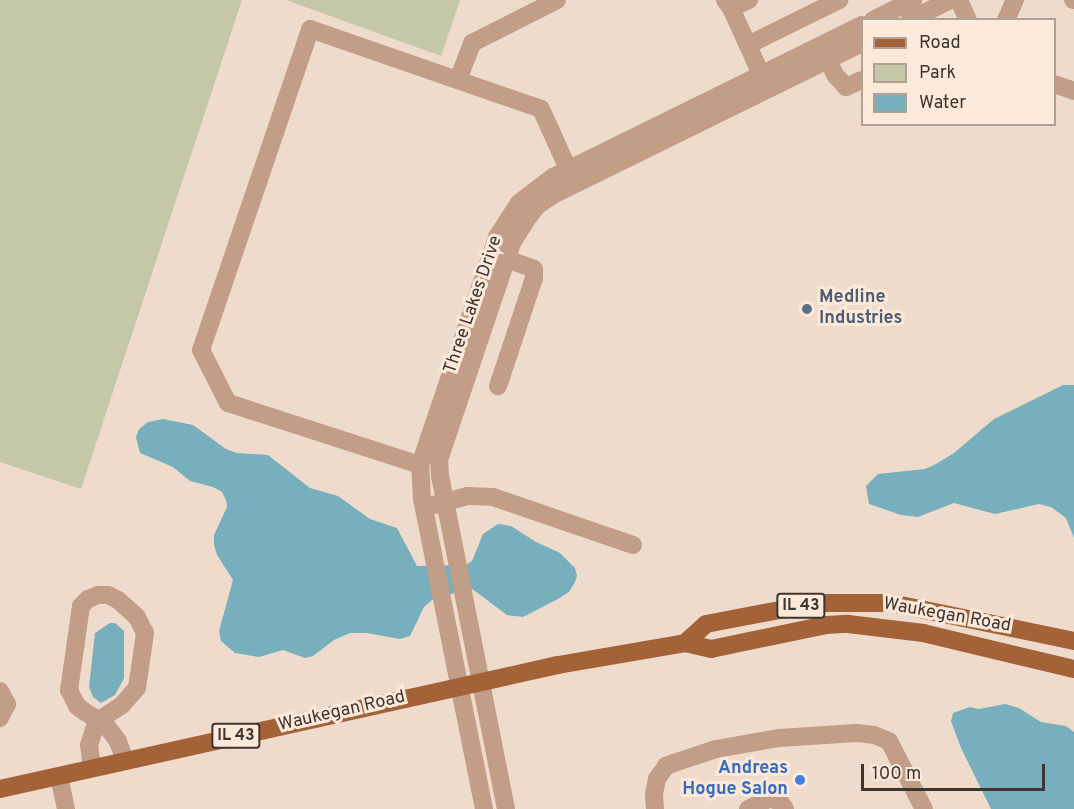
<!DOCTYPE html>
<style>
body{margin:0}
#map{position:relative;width:1074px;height:809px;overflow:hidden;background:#efdbcc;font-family:Overpass,sans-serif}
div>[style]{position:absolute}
.green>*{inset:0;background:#c4c8a8}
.water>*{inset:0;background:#78afbc}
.minor>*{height:18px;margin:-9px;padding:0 9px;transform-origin:9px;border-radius:9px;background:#c29d87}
.major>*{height:18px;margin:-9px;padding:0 9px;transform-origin:9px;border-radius:9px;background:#a46239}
.dots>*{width:16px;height:16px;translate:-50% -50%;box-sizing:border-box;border:3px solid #fde9d9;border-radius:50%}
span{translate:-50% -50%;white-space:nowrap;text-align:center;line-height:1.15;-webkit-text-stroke:6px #fde9d9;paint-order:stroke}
.shield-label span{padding:2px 4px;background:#fde9d9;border:2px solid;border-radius:4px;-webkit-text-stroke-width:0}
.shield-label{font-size:16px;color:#3d352f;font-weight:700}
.service-label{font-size:18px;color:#4e5e75;font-weight:700}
.left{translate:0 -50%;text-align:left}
.street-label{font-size:18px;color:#3d352f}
.shop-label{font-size:18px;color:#366cbe;font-weight:700}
.right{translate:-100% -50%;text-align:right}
.legend{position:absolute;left:861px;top:18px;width:195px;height:108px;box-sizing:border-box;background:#fde9d9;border:2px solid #b0a195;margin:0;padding:8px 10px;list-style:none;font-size:18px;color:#3d352f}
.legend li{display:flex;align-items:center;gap:12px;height:30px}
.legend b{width:30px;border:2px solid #b0a195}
.scale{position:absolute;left:861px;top:764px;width:184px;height:27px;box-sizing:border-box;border:3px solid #3d352f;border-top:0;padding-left:8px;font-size:18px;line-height:21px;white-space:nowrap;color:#3d352f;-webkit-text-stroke:4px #fde9d9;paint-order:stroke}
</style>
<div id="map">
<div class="green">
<div style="clip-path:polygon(0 0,242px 0,81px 489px,0 462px)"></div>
<div style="clip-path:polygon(286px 0,460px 0,441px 56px)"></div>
</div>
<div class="water">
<div style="clip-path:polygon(1063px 385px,1074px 385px,1074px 538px,1066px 518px,1051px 507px,1039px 504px,995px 514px,954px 503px,918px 517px,901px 515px,869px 504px,866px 486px,878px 474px,925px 469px,936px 464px,954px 453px,994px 419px)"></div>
<div style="clip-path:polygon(163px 419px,193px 425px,226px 449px,237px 453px,268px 455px,310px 488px,338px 496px,370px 519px,397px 528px,417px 566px,466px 565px,472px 561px,483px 534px,498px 524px,511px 526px,536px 542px,560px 553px,575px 568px,577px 576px,575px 582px,569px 592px,558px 599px,523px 617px,507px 615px,471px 588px,432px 600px,424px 607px,410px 636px,400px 639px,367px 633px,350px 633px,334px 640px,313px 656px,305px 658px,283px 650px,259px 657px,235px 653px,221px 641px,219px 631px,233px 580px,217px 555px,214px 545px,214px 535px,227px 507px,226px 500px,222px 492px,213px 487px,190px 481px,173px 467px,140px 453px,136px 437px,139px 429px,148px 422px)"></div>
<div style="clip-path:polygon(110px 623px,115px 623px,124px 631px,124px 678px,115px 695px,101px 703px,93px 697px,89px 687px,95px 633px)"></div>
<div style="clip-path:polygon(1005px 704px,1019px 708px,1041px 722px,1066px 726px,1074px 732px,1074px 809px,991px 809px,961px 748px,951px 721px,953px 713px,970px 707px,979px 709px)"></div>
</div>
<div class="minor">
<div style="left:725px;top:0;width:10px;rotate:53deg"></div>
<div style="left:731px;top:8px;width:20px;rotate:-24deg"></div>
<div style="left:959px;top:0;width:22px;rotate:66deg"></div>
<div style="left:1073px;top:0;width:1px"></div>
<div style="left:731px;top:8px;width:85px;rotate:65.6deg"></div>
<div style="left:873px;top:20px;width:45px;rotate:-26.6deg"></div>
<div style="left:910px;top:20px;width:45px;rotate:-26.6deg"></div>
<div style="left:1006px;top:20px;width:22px;rotate:-66deg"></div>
<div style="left:748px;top:45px;width:102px;rotate:-26.3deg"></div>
<div style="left:823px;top:50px;width:28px;rotate:64deg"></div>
<div style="left:835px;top:75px;width:16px;rotate:47deg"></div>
<div style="left:846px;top:87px;width:17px;rotate:-24deg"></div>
<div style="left:458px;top:80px;width:40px;rotate:-69deg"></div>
<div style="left:472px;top:43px;width:95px;rotate:-26.8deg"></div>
<div style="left:1054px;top:84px;width:21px;rotate:19deg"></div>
<div style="left:496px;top:255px;width:40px;rotate:20.2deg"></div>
<div style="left:534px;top:269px;width:9px;rotate:90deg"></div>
<div style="left:534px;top:278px;width:114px;rotate:108.4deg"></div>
<div style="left:420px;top:465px;width:202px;rotate:-162.1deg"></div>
<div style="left:228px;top:403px;width:59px;rotate:-117deg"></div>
<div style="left:201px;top:350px;width:339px;rotate:-71.2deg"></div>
<div style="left:310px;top:29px;width:244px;rotate:19.1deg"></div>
<div style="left:541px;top:109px;width:78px;rotate:65.7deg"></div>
<div style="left:434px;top:505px;width:35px;rotate:-15deg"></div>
<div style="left:468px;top:496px;width:25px;rotate:2deg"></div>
<div style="left:493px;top:497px;width:148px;rotate:18.9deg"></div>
<div style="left:0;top:691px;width:15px;rotate:62deg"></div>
<div style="left:7px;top:704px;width:16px;rotate:117deg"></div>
<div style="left:92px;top:768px;width:23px;rotate:-97deg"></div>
<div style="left:89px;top:745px;width:20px;rotate:-72deg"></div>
<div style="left:95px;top:726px;width:7px;rotate:-56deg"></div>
<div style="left:99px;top:720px;width:27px;rotate:-33deg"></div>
<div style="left:122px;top:705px;width:23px;rotate:-49deg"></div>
<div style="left:137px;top:688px;width:56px;rotate:-81.7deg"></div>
<div style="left:145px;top:633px;width:18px;rotate:-117deg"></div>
<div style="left:137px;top:617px;width:25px;rotate:-138deg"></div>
<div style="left:118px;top:600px;width:11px;rotate:-153deg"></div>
<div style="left:108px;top:595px;width:10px;rotate:180deg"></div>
<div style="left:98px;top:595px;width:11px;rotate:158deg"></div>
<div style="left:88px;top:599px;width:10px;rotate:135deg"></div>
<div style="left:81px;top:606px;width:85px;rotate:98.1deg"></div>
<div style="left:69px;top:690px;width:18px;rotate:63deg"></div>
<div style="left:77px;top:706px;width:10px;rotate:37deg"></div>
<div style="left:85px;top:712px;width:16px;rotate:30deg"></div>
<div style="left:99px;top:720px;width:7px;rotate:34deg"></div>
<div style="left:105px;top:724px;width:21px;rotate:53deg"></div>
<div style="left:118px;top:741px;width:21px;rotate:71deg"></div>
<div style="left:59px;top:776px;width:34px;rotate:78deg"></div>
<div style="left:484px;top:809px;width:316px;rotate:-101.3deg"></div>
<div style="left:422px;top:499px;width:34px;rotate:-93deg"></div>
<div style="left:420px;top:465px;width:241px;rotate:-71.3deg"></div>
<div style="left:497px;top:237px;width:40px;rotate:-57.1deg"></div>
<div style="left:519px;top:203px;width:43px;rotate:-37.4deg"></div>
<div style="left:553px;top:177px;width:344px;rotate:-26.2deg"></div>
<div style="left:506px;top:809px;width:338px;rotate:-101.2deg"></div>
<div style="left:440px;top:477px;width:17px;rotate:-93deg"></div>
<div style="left:439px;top:460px;width:229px;rotate:-71.4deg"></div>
<div style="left:512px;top:243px;width:32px;rotate:-58deg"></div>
<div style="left:529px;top:216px;width:14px;rotate:-51deg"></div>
<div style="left:538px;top:205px;width:18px;rotate:-34deg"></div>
<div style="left:553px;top:195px;width:344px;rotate:-26.2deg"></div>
<div style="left:655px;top:809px;width:15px;rotate:-94deg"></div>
<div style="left:654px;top:794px;width:15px;rotate:-79deg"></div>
<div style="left:657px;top:779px;width:16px;rotate:-55deg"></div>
<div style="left:666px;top:766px;width:9px;rotate:-21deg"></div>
<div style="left:674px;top:763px;width:44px;rotate:-18.4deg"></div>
<div style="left:716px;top:749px;width:64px;rotate:-9.9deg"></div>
<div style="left:779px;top:738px;width:77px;rotate:-3.7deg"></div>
<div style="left:856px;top:733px;width:18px;rotate:6deg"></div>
<div style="left:874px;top:735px;width:16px;rotate:22deg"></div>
<div style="left:889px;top:741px;width:76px;rotate:62.8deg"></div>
<div style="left:748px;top:809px;width:25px;rotate:-26deg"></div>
<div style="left:771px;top:798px;width:11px;rotate:27deg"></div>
<div style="left:781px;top:803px;width:7px;rotate:56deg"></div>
</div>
<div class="major">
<div style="left:685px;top:643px;width:28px;rotate:-42deg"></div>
<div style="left:706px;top:624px;width:112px;rotate:-10.8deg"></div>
<div style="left:816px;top:603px;width:75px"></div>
<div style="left:891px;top:603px;width:187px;rotate:11.7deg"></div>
<div style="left:0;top:789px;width:572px;rotate:-12.53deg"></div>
<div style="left:558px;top:665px;width:129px;rotate:-9.8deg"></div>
<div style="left:685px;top:643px;width:27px;rotate:13deg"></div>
<div style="left:711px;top:649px;width:117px;rotate:-11.8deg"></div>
<div style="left:826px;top:625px;width:22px;rotate:-3deg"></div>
<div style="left:848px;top:624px;width:76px;rotate:6.8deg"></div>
<div style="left:923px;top:633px;width:155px;rotate:13.4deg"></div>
</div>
<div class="dots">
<div style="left:807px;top:309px;background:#5c6f8a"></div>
<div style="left:800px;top:780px;background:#3f7fe0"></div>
</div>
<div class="shield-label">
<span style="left:801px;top:606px">IL 43</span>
<span style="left:236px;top:736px">IL 43</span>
</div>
<div class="service-label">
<span class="left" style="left:819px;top:309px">Medline<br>Industries</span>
</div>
<div class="street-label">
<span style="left:474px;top:305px;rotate:-71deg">Three Lakes Drive</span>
<span style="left:947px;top:616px;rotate:10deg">Waukegan Road</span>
<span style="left:342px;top:712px;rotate:-13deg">Waukegan Road</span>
</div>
<div class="shop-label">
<span class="right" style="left:788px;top:780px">Andreas<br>Hogue Salon</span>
</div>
<ul class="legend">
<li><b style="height:8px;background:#a46239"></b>Road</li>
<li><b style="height:16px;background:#c4c8a8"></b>Park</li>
<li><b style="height:16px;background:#78afbc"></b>Water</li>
</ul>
<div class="scale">100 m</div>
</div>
